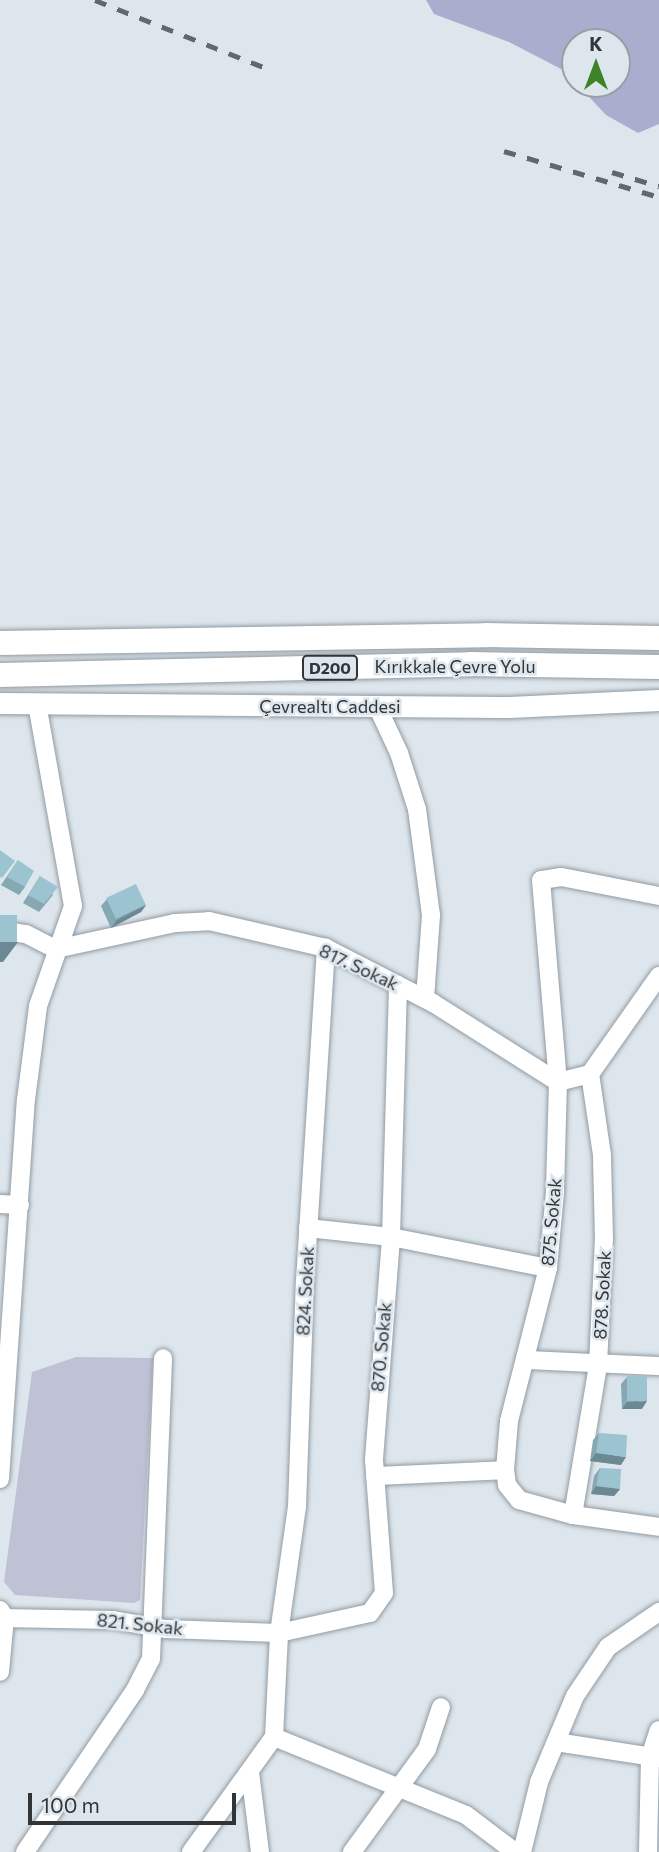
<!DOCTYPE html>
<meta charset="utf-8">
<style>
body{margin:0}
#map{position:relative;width:659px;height:1852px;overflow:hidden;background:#dde6ed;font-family:Commissioner,sans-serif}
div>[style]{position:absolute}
.green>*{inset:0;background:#bfc1d5}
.forest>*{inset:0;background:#abadce}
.roads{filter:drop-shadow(0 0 2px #929ba2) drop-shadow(0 0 2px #929ba2)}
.minor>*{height:18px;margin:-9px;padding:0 9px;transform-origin:9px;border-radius:9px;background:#fff}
.major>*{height:21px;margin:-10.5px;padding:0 10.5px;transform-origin:10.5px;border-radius:10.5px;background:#fff}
.highway>*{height:24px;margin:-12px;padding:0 12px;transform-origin:12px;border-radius:12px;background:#fff}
.rail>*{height:4.5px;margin-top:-2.25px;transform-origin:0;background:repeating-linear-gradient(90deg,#62676b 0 12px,transparent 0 24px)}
.wall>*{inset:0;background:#85a8b3}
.shaded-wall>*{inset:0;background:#6c8892}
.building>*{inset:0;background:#9bc3d0;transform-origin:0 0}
span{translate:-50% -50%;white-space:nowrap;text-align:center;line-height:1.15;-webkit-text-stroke:5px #dde6ed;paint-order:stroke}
.shield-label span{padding:2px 5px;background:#dde6ed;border:2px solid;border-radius:5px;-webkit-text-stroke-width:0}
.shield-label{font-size:16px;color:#313538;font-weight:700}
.street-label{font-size:18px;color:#313538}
.north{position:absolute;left:561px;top:28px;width:70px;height:70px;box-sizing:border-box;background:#dde6ed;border:2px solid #989fa5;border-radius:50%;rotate:0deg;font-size:19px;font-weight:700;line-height:28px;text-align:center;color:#313538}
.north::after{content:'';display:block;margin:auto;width:24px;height:32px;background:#3d8226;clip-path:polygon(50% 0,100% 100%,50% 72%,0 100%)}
.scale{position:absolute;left:28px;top:1793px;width:208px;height:32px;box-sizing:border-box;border:4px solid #313538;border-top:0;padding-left:9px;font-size:21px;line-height:24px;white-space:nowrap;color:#313538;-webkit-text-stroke:5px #dde6ed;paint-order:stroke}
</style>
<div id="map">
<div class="green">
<div style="clip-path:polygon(76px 1357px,153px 1358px,140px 1600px,134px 1603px,15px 1595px,4px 1582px,32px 1372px)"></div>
</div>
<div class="forest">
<div style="clip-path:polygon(426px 0,659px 0,659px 124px,638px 133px,606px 115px,577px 84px,617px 84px,617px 42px,575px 42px,575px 82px,563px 70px,509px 42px,434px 14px)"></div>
</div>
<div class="roads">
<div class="minor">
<div style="left:377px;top:706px;width:52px;rotate:64.9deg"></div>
<div style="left:399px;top:753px;width:59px;rotate:72.2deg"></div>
<div style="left:417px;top:809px;width:107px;rotate:82.5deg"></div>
<div style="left:431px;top:915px;width:84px;rotate:94.1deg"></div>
<div style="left:659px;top:896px;width:100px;rotate:-169deg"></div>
<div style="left:561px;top:877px;width:20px;rotate:171deg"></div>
<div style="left:541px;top:880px;width:203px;rotate:85.2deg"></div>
<div style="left:558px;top:1082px;width:110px;rotate:91.6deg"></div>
<div style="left:555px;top:1192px;width:76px;rotate:95.3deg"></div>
<div style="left:548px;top:1268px;width:158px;rotate:104.3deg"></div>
<div style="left:509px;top:1421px;width:49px;rotate:94.7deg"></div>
<div style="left:505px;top:1470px;width:15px;rotate:82deg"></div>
<div style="left:507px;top:1485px;width:19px;rotate:51deg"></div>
<div style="left:519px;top:1500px;width:56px;rotate:15.5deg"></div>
<div style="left:573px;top:1515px;width:87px;rotate:7.9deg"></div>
<div style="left:0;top:930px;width:26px;rotate:9deg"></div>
<div style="left:26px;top:934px;width:34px;rotate:27deg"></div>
<div style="left:56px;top:949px;width:122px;rotate:-12.3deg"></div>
<div style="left:175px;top:923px;width:34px;rotate:-3deg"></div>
<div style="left:209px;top:921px;width:120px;rotate:13deg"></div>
<div style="left:326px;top:948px;width:120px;rotate:27.2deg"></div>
<div style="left:433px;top:1003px;width:148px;rotate:32.3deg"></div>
<div style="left:558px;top:1082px;width:33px;rotate:-14deg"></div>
<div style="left:590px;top:1074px;width:120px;rotate:-54.9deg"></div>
<div style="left:0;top:1204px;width:20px;rotate:3deg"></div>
<div style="left:308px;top:1228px;width:83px;rotate:6.2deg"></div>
<div style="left:391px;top:1237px;width:160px;rotate:11.2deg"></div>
<div style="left:526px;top:1360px;width:133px;rotate:2.6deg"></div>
<div style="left:375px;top:1476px;width:130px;rotate:-2.6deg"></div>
<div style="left:0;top:1479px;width:380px;rotate:-86.1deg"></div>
<div style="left:26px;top:1100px;width:95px;rotate:-82.7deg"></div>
<div style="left:38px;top:1006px;width:106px;rotate:-70.7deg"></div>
<div style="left:73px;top:906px;width:206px;rotate:-100.1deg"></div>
<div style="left:573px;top:1515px;width:152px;rotate:-80.5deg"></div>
<div style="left:598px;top:1365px;width:126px;rotate:-87.3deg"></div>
<div style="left:604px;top:1239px;width:84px;rotate:-91.4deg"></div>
<div style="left:602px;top:1155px;width:82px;rotate:-98.4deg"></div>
<div style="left:0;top:1610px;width:9px;rotate:58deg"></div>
<div style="left:5px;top:1618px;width:54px;rotate:95.3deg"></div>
<div style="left:0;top:1618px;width:113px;rotate:1deg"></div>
<div style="left:113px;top:1620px;width:54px;rotate:9.6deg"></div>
<div style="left:166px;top:1629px;width:113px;rotate:2deg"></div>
<div style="left:279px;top:1633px;width:93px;rotate:-12.4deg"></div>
<div style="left:370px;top:1613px;width:24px;rotate:-55deg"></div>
<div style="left:384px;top:1593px;width:134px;rotate:-94.3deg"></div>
<div style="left:374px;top:1459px;width:223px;rotate:-85.6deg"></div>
<div style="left:391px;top:1237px;width:252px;rotate:-88.4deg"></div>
<div style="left:274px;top:1737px;width:207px;rotate:22.1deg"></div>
<div style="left:466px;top:1815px;width:61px;rotate:37.1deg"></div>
<div style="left:556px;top:1742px;width:104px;rotate:8.8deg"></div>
<div style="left:250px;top:1772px;width:81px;rotate:82.9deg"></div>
<div style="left:25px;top:1852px;width:196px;rotate:-55.8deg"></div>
<div style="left:135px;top:1690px;width:35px;rotate:-63deg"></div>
<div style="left:151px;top:1659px;width:301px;rotate:-87.7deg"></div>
<div style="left:191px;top:1852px;width:142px;rotate:-54.2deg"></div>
<div style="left:274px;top:1737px;width:104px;rotate:-87.2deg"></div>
<div style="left:279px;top:1633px;width:127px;rotate:-81.9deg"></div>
<div style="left:297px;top:1507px;width:226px;rotate:-88deg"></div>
<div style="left:305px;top:1281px;width:334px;rotate:-86.4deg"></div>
<div style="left:352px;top:1852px;width:127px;rotate:-53.9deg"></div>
<div style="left:427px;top:1749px;width:44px;rotate:-71.6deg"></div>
<div style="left:522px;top:1852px;width:72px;rotate:-76.3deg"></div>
<div style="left:539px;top:1782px;width:93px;rotate:-67.3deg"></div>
<div style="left:575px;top:1696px;width:59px;rotate:-56deg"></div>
<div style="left:608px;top:1647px;width:62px;rotate:-34.5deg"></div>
<div style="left:648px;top:1852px;width:95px;rotate:-88.8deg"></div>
<div style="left:650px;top:1757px;width:28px;rotate:-72deg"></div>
</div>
<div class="major">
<div style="left:0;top:703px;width:509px;rotate:0.45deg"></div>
<div style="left:509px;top:707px;width:150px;rotate:-2.7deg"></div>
</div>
<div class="highway">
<div style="left:0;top:643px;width:486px;rotate:-0.9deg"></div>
<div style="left:486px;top:635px;width:173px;rotate:1deg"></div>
<div style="left:0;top:675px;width:471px;rotate:-1.3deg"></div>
<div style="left:471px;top:664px;width:188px;rotate:0.9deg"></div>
</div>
</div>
<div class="rail">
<div style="left:95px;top:0;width:181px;rotate:21.7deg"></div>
<div style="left:504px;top:151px;width:162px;rotate:16.5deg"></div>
<div style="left:612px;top:172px;width:49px;rotate:16.6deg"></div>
</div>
<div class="wall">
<div style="clip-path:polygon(18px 860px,25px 887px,19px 895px,1px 885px)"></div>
<div style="clip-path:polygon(40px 876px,53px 895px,39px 912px,23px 903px)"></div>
<div style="clip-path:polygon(107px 899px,146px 905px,141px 912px,111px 928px,101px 906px)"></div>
<div style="clip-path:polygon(627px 1377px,642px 1409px,622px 1409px,621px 1384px)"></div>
<div style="clip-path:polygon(599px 1433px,621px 1465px,590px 1461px,593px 1440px)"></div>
<div style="clip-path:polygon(600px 1468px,620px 1489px,614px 1496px,591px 1494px,594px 1476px)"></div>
</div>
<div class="shaded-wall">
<div style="clip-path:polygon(146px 905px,141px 912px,111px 928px,117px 920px)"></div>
<div style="clip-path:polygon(0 942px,18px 942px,3px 962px,0 962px)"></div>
<div style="clip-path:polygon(647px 1401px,642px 1409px,622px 1409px,627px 1402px)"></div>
<div style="clip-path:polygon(596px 1453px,626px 1457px,621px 1465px,590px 1461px)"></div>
<div style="clip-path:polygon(596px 1486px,620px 1489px,614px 1496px,591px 1494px)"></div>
</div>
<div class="building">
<div style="clip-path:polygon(0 850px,15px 861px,2px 878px,0 877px)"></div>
<div style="clip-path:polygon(18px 860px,34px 871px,25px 887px,7px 877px)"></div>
<div style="clip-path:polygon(40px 876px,58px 887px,44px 904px,28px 895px)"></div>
<div style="left:136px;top:884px;width:23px;height:33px;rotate:65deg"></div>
<div style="left:0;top:915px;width:17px;height:27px"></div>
<div style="left:647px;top:1376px;width:25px;height:20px;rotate:90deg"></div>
<div style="clip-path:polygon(599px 1433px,627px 1435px,626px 1457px,596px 1453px)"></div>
<div style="clip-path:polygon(600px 1468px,621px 1469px,620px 1489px,596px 1486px)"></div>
</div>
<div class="shield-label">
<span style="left:330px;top:668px">D200</span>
</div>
<div class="street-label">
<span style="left:455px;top:666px">Kırıkkale Çevre Yolu</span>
<span style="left:330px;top:706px">Çevrealtı Caddesi</span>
<span style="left:359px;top:967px;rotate:25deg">817. Sokak</span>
<span style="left:551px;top:1222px;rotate:-85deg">875. Sokak</span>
<span style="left:305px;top:1291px;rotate:-87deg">824. Sokak</span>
<span style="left:602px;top:1295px;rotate:-87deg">878. Sokak</span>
<span style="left:381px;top:1347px;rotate:-85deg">870. Sokak</span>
<span style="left:140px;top:1624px;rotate:6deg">821. Sokak</span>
</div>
<div class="north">K</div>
<div class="scale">100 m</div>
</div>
